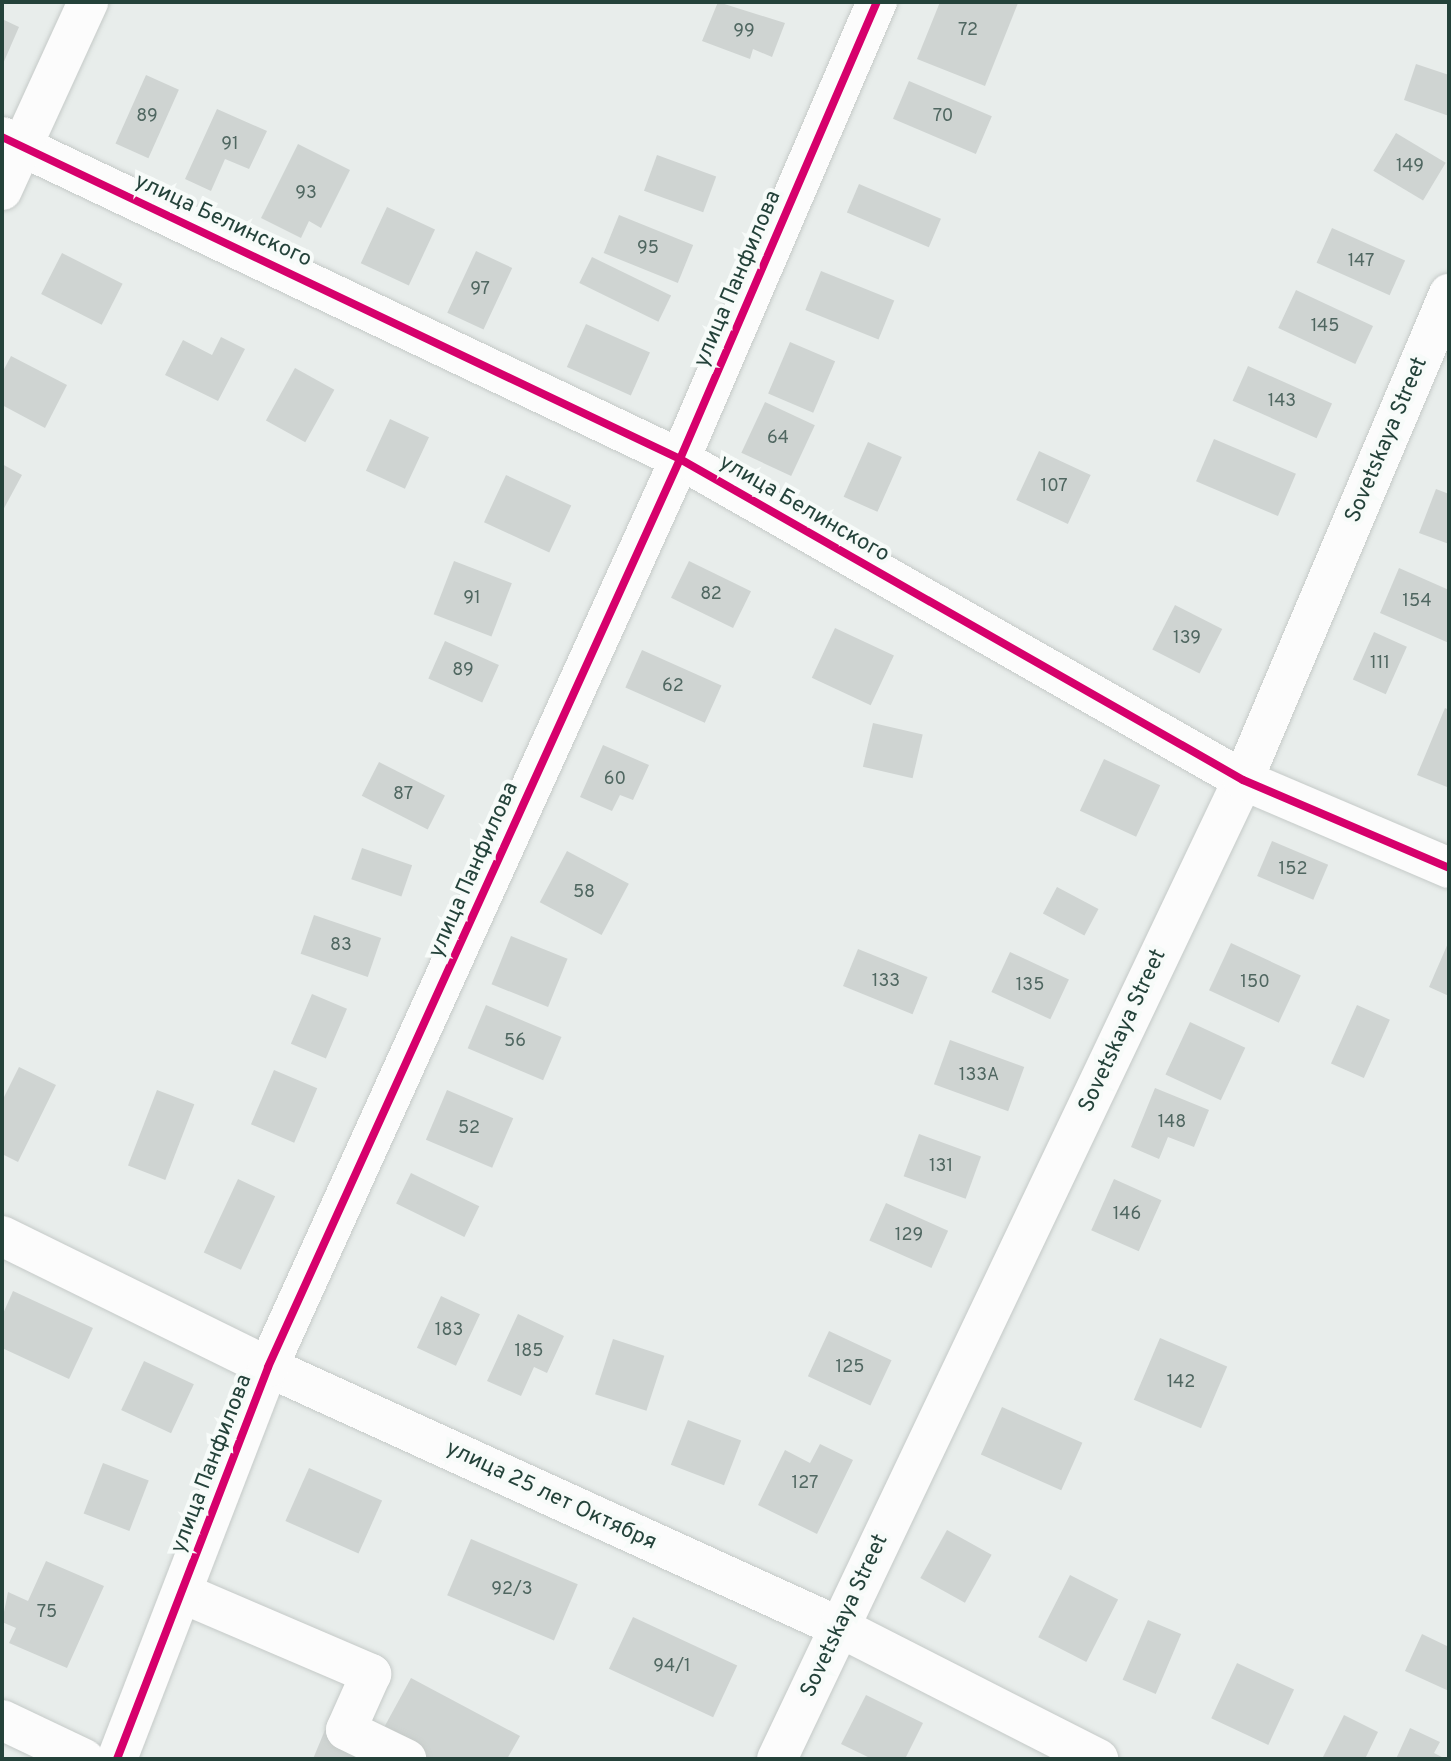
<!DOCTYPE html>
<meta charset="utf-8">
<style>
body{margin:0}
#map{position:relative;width:1451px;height:1761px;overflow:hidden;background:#e8edeb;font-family:Overpass,sans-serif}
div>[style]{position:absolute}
.building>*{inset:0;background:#cfd4d2;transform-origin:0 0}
.roads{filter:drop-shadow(0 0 2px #c5cac8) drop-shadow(0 0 2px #c5cac8)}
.minor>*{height:40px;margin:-20px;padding:0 20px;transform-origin:20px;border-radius:20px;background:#fcfcfc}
.cycleway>*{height:8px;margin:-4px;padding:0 4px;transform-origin:4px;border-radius:4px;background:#d6006c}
span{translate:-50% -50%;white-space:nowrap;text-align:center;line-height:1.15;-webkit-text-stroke:8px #f7fbf9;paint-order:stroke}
.number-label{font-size:18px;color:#506761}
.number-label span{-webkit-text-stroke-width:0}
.street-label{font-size:22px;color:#24423a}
.frame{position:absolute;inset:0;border:4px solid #24423a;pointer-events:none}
</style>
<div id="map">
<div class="building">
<div style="clip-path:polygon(718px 2px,785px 23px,772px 57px,753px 49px,750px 59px,702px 41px)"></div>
<div style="clip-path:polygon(940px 2px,1018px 3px,985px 86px,917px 59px)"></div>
<div style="clip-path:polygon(2px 19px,19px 27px,2px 66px)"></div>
<div style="clip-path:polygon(1416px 64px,1449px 75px,1449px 116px,1404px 100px)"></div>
<div style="left:146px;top:75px;width:36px;height:75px;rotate:24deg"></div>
<div style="left:909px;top:81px;width:90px;height:41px;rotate:23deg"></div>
<div style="clip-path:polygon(217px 109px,267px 131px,249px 169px,225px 159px,211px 191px,185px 179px)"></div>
<div style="left:1396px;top:133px;width:58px;height:44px;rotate:31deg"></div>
<div style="clip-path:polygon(298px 144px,350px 170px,321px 228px,309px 221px,301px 238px,261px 218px)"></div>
<div style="left:657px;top:155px;width:63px;height:38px;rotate:20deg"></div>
<div style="left:859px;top:184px;width:89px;height:31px;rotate:23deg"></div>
<div style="left:387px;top:207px;width:53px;height:62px;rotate:25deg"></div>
<div style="left:619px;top:215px;width:80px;height:41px;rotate:22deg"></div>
<div style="left:1332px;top:228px;width:80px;height:38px;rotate:24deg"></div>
<div style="left:476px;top:251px;width:40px;height:68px;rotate:25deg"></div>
<div style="left:62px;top:253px;width:68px;height:46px;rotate:27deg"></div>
<div style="left:592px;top:257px;width:88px;height:29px;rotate:26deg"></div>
<div style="left:821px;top:271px;width:79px;height:42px;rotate:22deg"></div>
<div style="left:1296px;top:290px;width:85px;height:42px;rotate:25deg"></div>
<div style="left:586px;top:324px;width:70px;height:47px;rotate:24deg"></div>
<div style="clip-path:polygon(221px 337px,245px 349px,218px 401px,165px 375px,183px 340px,212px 355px)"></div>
<div style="left:790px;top:342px;width:49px;height:56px;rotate:23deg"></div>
<div style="clip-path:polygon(11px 356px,67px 385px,45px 428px,2px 405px,2px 373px)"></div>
<div style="left:1248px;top:366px;width:92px;height:38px;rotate:24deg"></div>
<div style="left:295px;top:368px;width:45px;height:60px;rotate:29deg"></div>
<div style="left:765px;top:402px;width:55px;height:56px;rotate:25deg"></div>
<div style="left:390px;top:419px;width:43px;height:57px;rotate:25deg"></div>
<div style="left:1214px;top:439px;width:89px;height:46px;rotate:23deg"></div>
<div style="left:868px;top:442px;width:37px;height:60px;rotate:24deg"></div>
<div style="left:1039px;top:451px;width:57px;height:54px;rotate:25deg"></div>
<div style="clip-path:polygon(2px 464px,22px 475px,2px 512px)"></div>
<div style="left:506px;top:475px;width:72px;height:52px;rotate:25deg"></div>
<div style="clip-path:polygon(1436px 489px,1449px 494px,1449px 544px,1419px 533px)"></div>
<div style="left:454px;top:561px;width:62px;height:57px;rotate:21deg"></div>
<div style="left:689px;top:561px;width:69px;height:41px;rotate:26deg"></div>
<div style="clip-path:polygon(1399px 568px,1449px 590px,1449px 643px,1380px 613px)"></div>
<div style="left:1175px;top:605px;width:53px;height:50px;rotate:27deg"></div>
<div style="left:835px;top:628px;width:65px;height:55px;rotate:25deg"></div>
<div style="left:1374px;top:632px;width:36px;height:52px;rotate:24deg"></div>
<div style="left:445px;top:641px;width:59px;height:41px;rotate:24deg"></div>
<div style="left:642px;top:650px;width:87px;height:41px;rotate:24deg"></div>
<div style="clip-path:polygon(1445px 708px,1449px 710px,1447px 787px,1417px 775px)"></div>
<div style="left:873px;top:723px;width:51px;height:45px;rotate:13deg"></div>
<div style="clip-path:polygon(603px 745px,649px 765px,633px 800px,620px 795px,612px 811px,580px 797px)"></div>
<div style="left:1104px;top:759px;width:62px;height:57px;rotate:25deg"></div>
<div style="left:379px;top:762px;width:74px;height:38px;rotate:27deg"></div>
<div style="left:1272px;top:841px;width:61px;height:38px;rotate:23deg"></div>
<div style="left:362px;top:848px;width:53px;height:33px;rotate:19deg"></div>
<div style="left:567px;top:851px;width:70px;height:58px;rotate:28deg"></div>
<div style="left:1057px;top:887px;width:47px;height:30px;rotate:28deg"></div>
<div style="left:314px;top:915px;width:71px;height:41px;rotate:19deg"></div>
<div style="left:511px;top:936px;width:61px;height:52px;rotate:22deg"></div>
<div style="clip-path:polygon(1449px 941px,1449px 996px,1429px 987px)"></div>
<div style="left:1231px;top:943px;width:77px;height:52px;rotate:25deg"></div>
<div style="left:858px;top:949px;width:75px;height:40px;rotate:22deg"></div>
<div style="left:1010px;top:952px;width:65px;height:44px;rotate:25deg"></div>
<div style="left:312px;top:994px;width:38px;height:54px;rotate:23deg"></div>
<div style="left:486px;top:1005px;width:82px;height:47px;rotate:23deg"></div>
<div style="left:1357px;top:1005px;width:36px;height:64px;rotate:24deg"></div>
<div style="left:1190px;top:1022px;width:61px;height:58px;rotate:25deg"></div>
<div style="left:950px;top:1040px;width:79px;height:47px;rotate:20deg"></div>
<div style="clip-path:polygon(19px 1067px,56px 1085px,18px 1162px,2px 1154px,2px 1101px)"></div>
<div style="left:274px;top:1070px;width:47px;height:59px;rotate:23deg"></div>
<div style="clip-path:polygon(1155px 1088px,1209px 1110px,1194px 1147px,1168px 1137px,1159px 1159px,1131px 1147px)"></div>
<div style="left:157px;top:1090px;width:40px;height:81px;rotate:21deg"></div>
<div style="left:447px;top:1090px;width:72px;height:54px;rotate:23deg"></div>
<div style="left:919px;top:1134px;width:66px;height:45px;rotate:20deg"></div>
<div style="left:411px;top:1173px;width:76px;height:34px;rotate:26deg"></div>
<div style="left:238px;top:1179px;width:41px;height:81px;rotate:25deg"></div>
<div style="left:1114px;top:1179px;width:52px;height:56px;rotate:24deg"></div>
<div style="left:886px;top:1203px;width:68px;height:41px;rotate:24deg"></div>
<div style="clip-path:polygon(13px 1291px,93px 1328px,69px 1379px,2px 1348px,2px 1316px)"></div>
<div style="left:441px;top:1296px;width:43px;height:57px;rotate:25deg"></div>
<div style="clip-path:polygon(518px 1314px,564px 1336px,547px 1373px,534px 1367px,521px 1396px,487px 1381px)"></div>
<div style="left:829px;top:1331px;width:69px;height:50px;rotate:25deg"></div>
<div style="left:1160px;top:1338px;width:73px;height:67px;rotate:23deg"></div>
<div style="left:613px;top:1339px;width:54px;height:58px;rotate:18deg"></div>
<div style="left:144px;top:1361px;width:55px;height:54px;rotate:25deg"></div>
<div style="left:1002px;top:1407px;width:88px;height:52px;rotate:24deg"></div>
<div style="left:688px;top:1420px;width:57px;height:48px;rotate:21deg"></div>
<div style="clip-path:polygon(820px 1444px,853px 1460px,817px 1534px,758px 1505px,785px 1450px,810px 1463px)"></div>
<div style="left:103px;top:1463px;width:49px;height:54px;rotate:21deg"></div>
<div style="left:309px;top:1468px;width:80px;height:58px;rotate:24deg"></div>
<div style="left:947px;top:1530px;width:51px;height:55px;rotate:29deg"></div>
<div style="left:471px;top:1539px;width:116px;height:61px;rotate:23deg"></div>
<div style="clip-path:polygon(46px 1561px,104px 1586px,67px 1668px,9px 1643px,16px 1628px,2px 1622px,8px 1592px,28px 1601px)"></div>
<div style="left:1070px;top:1575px;width:54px;height:70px;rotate:27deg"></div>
<div style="left:633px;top:1617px;width:115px;height:57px;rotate:25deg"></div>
<div style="left:1148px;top:1620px;width:36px;height:65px;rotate:23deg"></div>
<div style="clip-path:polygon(1422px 1634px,1449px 1647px,1449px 1691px,1405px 1671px)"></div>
<div style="left:1237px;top:1663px;width:63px;height:61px;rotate:25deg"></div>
<div style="clip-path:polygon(411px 1678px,520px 1736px,507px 1759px,429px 1759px,381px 1733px)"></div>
<div style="clip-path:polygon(866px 1695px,923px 1723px,905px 1759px,872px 1759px,841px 1744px)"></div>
<div style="clip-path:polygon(1344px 1715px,1378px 1732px,1365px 1759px,1322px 1759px)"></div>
<div style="clip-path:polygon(1410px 1728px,1440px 1742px,1434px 1753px,1446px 1759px,1396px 1759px)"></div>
<div style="clip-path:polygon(325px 1730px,370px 1749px,366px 1759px,313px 1759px)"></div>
</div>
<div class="roads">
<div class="minor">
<div style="left:2px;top:137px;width:751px;rotate:25.4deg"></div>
<div style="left:680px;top:459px;width:648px;rotate:29.69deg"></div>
<div style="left:1243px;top:780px;width:224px;rotate:23.1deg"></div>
<div style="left:2px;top:190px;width:207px;rotate:-65.4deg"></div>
<div style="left:2px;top:1236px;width:297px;rotate:26.2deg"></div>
<div style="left:268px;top:1367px;width:627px;rotate:24.48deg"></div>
<div style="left:839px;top:1627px;width:291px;rotate:27deg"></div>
<div style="left:182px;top:1593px;width:206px;rotate:23.2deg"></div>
<div style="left:371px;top:1674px;width:61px;rotate:114.1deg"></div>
<div style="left:346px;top:1730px;width:67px;rotate:25.8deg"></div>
<div style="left:2px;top:1720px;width:91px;rotate:25.4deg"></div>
<div style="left:117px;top:1759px;width:420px;rotate:-68.9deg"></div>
<div style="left:268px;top:1367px;width:997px;rotate:-65.59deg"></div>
<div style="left:680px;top:459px;width:498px;rotate:-66.7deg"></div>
<div style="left:777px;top:1759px;width:1084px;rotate:-64.55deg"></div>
<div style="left:1243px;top:780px;width:528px;rotate:-67.03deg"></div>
</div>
</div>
<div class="cycleway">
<div style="left:2px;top:137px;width:751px;rotate:25.4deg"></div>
<div style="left:680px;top:459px;width:648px;rotate:29.69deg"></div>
<div style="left:1243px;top:780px;width:224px;rotate:23.1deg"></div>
<div style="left:117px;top:1759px;width:420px;rotate:-68.9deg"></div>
<div style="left:268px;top:1367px;width:997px;rotate:-65.59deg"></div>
<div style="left:680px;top:459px;width:498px;rotate:-66.7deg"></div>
</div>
<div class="number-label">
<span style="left:968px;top:31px">72</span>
<span style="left:744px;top:32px">99</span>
<span style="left:147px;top:117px">89</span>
<span style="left:943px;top:117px">70</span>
<span style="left:230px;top:145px">91</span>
<span style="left:1410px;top:167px">149</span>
<span style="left:306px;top:194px">93</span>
<span style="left:648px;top:249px">95</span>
<span style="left:1361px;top:262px">147</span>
<span style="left:480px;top:290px">97</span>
<span style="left:1325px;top:327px">145</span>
<span style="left:1282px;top:402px">143</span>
<span style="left:778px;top:439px">64</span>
<span style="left:1054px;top:487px">107</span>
<span style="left:711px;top:595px">82</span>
<span style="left:472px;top:599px">91</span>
<span style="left:1417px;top:602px">154</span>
<span style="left:1187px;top:639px">139</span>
<span style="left:1380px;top:664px">111</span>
<span style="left:463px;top:671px">89</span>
<span style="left:673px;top:687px">62</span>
<span style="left:615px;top:780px">60</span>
<span style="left:403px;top:795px">87</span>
<span style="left:1293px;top:870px">152</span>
<span style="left:584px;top:893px">58</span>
<span style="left:341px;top:946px">83</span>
<span style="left:886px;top:982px">133</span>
<span style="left:1255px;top:983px">150</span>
<span style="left:1030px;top:986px">135</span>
<span style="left:515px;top:1042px">56</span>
<span style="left:979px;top:1076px">133А</span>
<span style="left:1172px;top:1123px">148</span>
<span style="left:469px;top:1129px">52</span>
<span style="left:941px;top:1167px">131</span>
<span style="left:1127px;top:1215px">146</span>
<span style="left:909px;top:1236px">129</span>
<span style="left:449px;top:1331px">183</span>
<span style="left:529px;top:1352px">185</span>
<span style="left:850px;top:1368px">125</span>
<span style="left:1181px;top:1383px">142</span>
<span style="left:805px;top:1484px">127</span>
<span style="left:512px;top:1590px">92/3</span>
<span style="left:47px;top:1613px">75</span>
<span style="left:672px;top:1667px">94/1</span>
</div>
<div class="street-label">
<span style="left:223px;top:221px;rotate:25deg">улица Белинского</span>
<span style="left:738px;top:279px;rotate:-67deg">улица Панфилова</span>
<span style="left:1387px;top:440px;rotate:-67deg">Sovetskaya Street</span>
<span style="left:804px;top:509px;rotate:30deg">улица Белинского</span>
<span style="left:474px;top:870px;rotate:-66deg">улица Панфилова</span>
<span style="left:1123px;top:1031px;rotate:-65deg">Sovetskaya Street</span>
<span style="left:212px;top:1464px;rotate:-69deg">улица Панфилова</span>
<span style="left:551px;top:1496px;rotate:25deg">улица 25 лет Октября</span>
<span style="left:845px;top:1616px;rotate:-65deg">Sovetskaya Street</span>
</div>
<div class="frame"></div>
</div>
